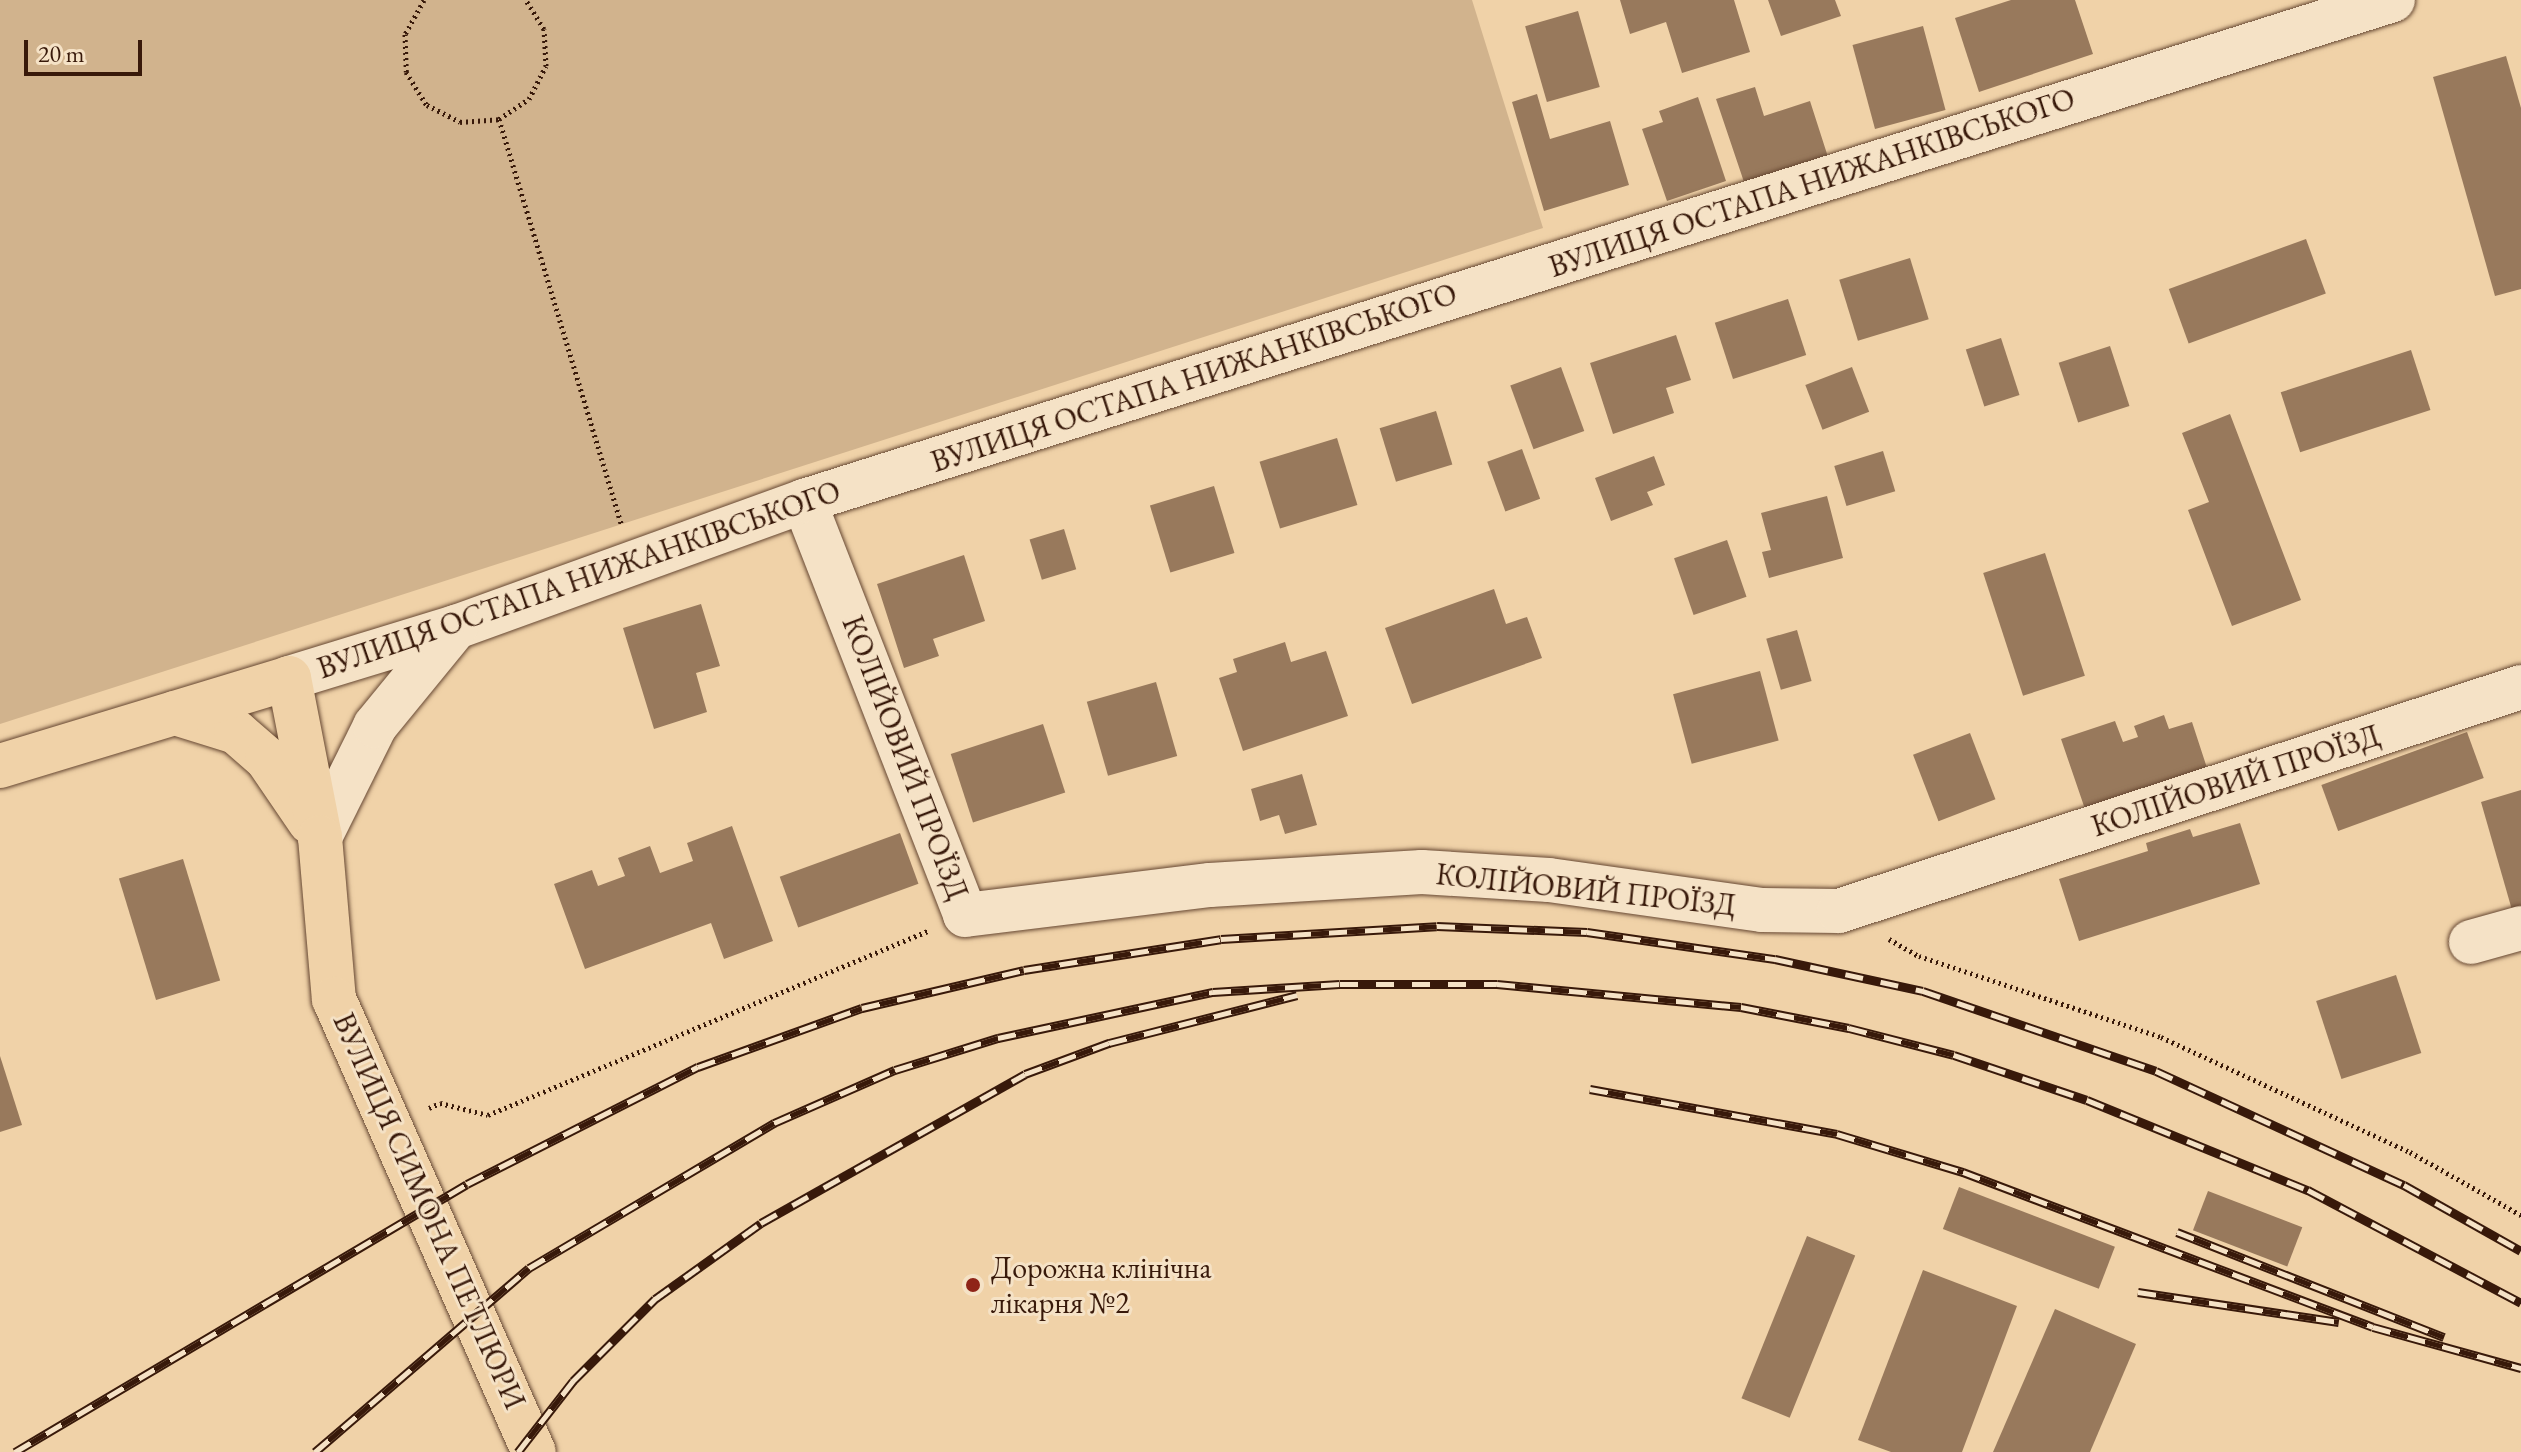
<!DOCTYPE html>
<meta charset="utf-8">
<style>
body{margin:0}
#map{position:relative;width:2521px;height:1452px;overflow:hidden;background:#f0d2a8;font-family:"EB Garamond",serif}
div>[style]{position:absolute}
.green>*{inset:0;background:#d1b38d}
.building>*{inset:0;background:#98795c;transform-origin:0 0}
.path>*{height:5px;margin-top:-2.5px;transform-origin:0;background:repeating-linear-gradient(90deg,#38190a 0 2px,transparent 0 6px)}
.roads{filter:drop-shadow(0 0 2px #664732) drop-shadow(0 0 2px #664732)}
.minor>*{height:44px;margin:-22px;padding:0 22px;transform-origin:22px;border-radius:22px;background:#f5e2c6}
.major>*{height:44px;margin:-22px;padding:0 22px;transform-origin:22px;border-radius:22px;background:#f0d2a8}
.rail>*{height:9px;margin-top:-4.5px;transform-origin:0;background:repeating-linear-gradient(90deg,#f5e2c6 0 18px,#38190a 0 36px);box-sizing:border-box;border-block:2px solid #38190a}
.dots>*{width:22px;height:22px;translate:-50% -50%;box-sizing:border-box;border:4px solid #f5e2c6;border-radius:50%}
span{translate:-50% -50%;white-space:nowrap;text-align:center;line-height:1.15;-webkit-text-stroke:6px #f5e2c6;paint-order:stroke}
.street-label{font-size:30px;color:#38190a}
.poi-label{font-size:30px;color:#38190a}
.left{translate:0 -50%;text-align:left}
.scale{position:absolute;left:24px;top:40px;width:118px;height:36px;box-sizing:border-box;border:4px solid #38190a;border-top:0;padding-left:10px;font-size:24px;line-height:28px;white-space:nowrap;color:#38190a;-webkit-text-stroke:6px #f5e2c6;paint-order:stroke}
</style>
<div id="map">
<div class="green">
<div style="clip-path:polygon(0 0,1472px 0,1543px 228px,0 724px)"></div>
</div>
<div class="building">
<div style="clip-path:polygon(1620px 0,1734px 0,1750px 52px,1682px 73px,1666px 22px,1630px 34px)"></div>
<div style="clip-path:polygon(1768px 0,1835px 0,1841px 16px,1781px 36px)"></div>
<div style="clip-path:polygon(2011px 0,2075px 0,2093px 54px,1979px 92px,1955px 18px)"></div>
<div style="left:1578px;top:11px;width:79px;height:55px;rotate:74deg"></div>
<div style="left:1923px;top:26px;width:87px;height:73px;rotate:75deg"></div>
<div style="clip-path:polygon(2506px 56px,2521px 108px,2521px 289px,2495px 296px,2433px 77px)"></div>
<div style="clip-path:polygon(1755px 87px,1764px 116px,1810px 101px,1828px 157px,1745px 185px,1716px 99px)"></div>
<div style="clip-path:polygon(1537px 94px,1550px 139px,1610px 121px,1629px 185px,1544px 211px,1512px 102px)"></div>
<div style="clip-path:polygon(1698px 97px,1726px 181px,1667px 201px,1642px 129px,1663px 122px,1659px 111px)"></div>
<div style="left:2306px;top:239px;width:58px;height:146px;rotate:70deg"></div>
<div style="left:1910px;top:258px;width:64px;height:74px;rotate:73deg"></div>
<div style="left:1788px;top:299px;width:59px;height:77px;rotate:72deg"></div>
<div style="clip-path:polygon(1676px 335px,1691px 380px,1666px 388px,1674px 413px,1613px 434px,1590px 363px)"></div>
<div style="left:2001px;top:338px;width:60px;height:37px;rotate:72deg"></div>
<div style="left:2110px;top:346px;width:63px;height:54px;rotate:72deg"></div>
<div style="left:2411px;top:350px;width:63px;height:137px;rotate:72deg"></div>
<div style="left:1561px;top:367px;width:68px;height:54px;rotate:70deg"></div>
<div style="left:1852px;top:367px;width:48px;height:50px;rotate:69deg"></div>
<div style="left:1436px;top:411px;width:56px;height:59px;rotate:73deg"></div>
<div style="clip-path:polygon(2230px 414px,2301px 600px,2232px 626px,2188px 510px,2209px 502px,2182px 433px)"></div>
<div style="left:1337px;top:438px;width:70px;height:81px;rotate:73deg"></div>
<div style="left:1522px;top:449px;width:53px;height:37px;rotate:70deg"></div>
<div style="left:1883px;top:451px;width:42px;height:51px;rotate:73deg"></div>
<div style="clip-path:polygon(1654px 456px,1665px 485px,1647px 492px,1653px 505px,1611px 521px,1595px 478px)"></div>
<div style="left:1214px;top:486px;width:70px;height:67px;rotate:73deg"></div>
<div style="clip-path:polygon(1827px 496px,1843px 558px,1769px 578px,1762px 552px,1771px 550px,1761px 513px)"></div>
<div style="left:1064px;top:529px;width:42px;height:36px;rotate:73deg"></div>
<div style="left:1727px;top:540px;width:60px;height:56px;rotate:71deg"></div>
<div style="left:2045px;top:553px;width:129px;height:65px;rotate:72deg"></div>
<div style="clip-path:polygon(964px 555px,985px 621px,933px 639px,939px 656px,904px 668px,877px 584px)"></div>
<div style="clip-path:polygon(1494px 589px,1506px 624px,1527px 617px,1542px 658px,1412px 704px,1385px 628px)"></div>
<div style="clip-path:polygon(701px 604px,720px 666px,696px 673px,707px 712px,654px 729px,623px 628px)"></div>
<div style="left:1797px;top:630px;width:53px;height:32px;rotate:74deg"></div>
<div style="clip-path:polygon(1285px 642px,1291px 662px,1326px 651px,1348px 716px,1243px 751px,1219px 678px,1237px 672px,1233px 659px)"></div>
<div style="left:1760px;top:671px;width:72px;height:90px;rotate:75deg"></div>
<div style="left:1156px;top:682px;width:77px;height:72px;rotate:74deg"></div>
<div style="clip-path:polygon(2164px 715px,2169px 729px,2192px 722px,2208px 771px,2086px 812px,2061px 739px,2115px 721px,2123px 742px,2138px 737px,2134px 726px)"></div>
<div style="left:1043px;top:724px;width:72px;height:97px;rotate:72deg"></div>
<div style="left:2467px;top:732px;width:49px;height:155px;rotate:70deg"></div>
<div style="left:1970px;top:733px;width:71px;height:61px;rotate:69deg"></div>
<div style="clip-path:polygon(1302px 774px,1317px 825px,1285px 834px,1279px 815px,1260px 821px,1251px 789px)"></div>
<div style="clip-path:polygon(2521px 790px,2521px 923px,2516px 924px,2481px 802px)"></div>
<div style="clip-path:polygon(2240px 823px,2260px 884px,2079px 941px,2059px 879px,2148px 851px,2146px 843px,2190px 829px,2193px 837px)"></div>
<div style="clip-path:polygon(732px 826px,773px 941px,724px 959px,711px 923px,585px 969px,554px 884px,592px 870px,598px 886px,625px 876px,618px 858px,650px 846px,660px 873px,693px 861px,687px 843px)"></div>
<div style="left:900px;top:833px;width:54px;height:128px;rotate:70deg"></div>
<div style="left:183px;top:859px;width:127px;height:67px;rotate:73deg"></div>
<div style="left:2396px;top:975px;width:82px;height:84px;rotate:72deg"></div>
<div style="clip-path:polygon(0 1056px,22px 1125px,0 1132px)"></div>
<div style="left:1959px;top:1187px;width:167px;height:45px;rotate:21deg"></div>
<div style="left:2208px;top:1191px;width:101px;height:42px;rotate:21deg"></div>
<div style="left:1807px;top:1236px;width:52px;height:175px;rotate:22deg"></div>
<div style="clip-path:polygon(1923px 1270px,2017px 1306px,1962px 1452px,1891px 1452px,1858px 1440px)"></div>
<div style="clip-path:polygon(2055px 1309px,2136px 1344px,2090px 1452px,1993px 1452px)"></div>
</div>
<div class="path">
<div style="left:424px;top:0;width:39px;rotate:119deg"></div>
<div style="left:405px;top:34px;width:38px;rotate:88deg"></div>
<div style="left:406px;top:72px;width:39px;rotate:58deg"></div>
<div style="left:427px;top:105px;width:37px;rotate:27deg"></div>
<div style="left:460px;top:122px;width:39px;rotate:-4deg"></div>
<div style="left:499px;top:119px;width:36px;rotate:-34deg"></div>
<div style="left:529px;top:99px;width:37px;rotate:-63deg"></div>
<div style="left:546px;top:66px;width:37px;rotate:-93deg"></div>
<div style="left:544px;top:29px;width:34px;rotate:-122deg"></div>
<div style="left:499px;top:119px;width:423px;rotate:73.2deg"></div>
<div style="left:1889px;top:939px;width:34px;rotate:30deg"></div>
<div style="left:1919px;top:956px;width:255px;rotate:18.5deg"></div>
<div style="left:2161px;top:1037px;width:274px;rotate:24.8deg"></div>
<div style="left:2410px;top:1152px;width:128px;rotate:29.6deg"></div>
<div style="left:429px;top:1108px;width:12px;rotate:-24deg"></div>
<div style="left:440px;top:1103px;width:49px;rotate:14deg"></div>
<div style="left:488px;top:1115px;width:477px;rotate:-22.7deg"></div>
</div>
<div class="roads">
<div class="minor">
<div style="left:804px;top:501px;width:444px;rotate:68.7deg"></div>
<div style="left:965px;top:915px;width:247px;rotate:-7deg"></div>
<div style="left:1210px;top:885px;width:212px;rotate:-3.5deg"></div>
<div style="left:1422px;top:872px;width:127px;rotate:3.6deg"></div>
<div style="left:1549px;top:880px;width:215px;rotate:8deg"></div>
<div style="left:1762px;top:910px;width:77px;rotate:0.7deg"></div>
<div style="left:1839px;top:911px;width:718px;rotate:-18.18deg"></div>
<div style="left:289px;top:678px;width:175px;rotate:-17deg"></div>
<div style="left:456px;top:627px;width:370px;rotate:-19.9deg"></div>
<div style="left:804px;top:501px;width:1666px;rotate:-17.5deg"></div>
<div style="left:320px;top:837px;width:124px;rotate:-63.6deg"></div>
<div style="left:375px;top:726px;width:128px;rotate:-50.7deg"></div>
<div style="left:2471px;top:942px;width:52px;rotate:-15.6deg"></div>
</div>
<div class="major">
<div style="left:175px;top:713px;width:64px;rotate:17.3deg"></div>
<div style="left:236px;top:732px;width:41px;rotate:41.1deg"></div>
<div style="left:267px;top:759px;width:76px;rotate:55.7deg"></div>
<div style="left:0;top:766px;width:302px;rotate:-16.9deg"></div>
<div style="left:289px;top:678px;width:162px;rotate:79deg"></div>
<div style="left:320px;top:837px;width:163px;rotate:85.1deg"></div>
<div style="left:334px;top:999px;width:495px;rotate:66.2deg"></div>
</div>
</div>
<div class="rail">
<div style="left:1590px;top:1089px;width:251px;rotate:10.3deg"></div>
<div style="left:1837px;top:1134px;width:132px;rotate:16.8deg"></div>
<div style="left:1963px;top:1172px;width:438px;rotate:20.7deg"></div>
<div style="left:2373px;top:1327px;width:154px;rotate:15.5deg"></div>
<div style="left:2177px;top:1232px;width:287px;rotate:21.5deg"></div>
<div style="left:2138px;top:1292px;width:203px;rotate:8.5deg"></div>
<div style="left:15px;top:1452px;width:525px;rotate:-30.66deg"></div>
<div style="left:467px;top:1184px;width:259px;rotate:-26.9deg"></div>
<div style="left:698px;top:1067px;width:174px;rotate:-19.8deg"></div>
<div style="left:862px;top:1008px;width:166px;rotate:-13.2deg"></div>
<div style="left:1024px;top:970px;width:199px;rotate:-8.9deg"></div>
<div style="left:1221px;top:939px;width:216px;rotate:-3.4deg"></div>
<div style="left:1437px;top:926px;width:150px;rotate:2.3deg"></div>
<div style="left:1587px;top:932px;width:190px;rotate:8.2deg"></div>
<div style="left:1775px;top:959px;width:151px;rotate:12.2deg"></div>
<div style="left:1923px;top:991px;width:246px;rotate:18.9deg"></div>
<div style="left:2156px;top:1071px;width:273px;rotate:24.7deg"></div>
<div style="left:2404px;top:1185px;width:134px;rotate:29.4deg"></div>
<div style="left:315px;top:1452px;width:282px;rotate:-40.7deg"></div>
<div style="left:529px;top:1268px;width:285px;rotate:-30.6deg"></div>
<div style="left:774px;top:1123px;width:132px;rotate:-23.7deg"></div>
<div style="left:895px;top:1070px;width:108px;rotate:-17.3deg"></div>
<div style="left:998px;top:1038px;width:220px;rotate:-12.1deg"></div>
<div style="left:1213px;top:992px;width:127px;rotate:-3.6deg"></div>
<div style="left:1340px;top:984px;width:157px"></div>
<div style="left:1497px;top:984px;width:245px;rotate:5.4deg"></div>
<div style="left:1741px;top:1007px;width:110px;rotate:11deg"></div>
<div style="left:1849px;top:1028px;width:108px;rotate:14.4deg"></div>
<div style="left:1954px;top:1055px;width:140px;rotate:18.7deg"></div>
<div style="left:2087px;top:1100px;width:239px;rotate:22.2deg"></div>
<div style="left:2308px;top:1190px;width:241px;rotate:27.9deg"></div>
<div style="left:518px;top:1452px;width:90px;rotate:-52.2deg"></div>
<div style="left:573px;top:1381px;width:116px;rotate:-45deg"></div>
<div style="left:655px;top:1299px;width:130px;rotate:-35.6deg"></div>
<div style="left:761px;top:1223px;width:303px;rotate:-29.4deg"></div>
<div style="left:1025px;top:1074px;width:90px;rotate:-20.3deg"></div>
<div style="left:1109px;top:1043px;width:194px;rotate:-14.3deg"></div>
</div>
<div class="dots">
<div style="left:973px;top:1285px;background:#8f2418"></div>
</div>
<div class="street-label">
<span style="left:1812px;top:183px;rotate:-18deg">ВУЛИЦЯ ОСТАПА НИЖАНКІВСЬКОГО</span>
<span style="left:1194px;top:378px;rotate:-18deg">ВУЛИЦЯ ОСТАПА НИЖАНКІВСЬКОГО</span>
<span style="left:579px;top:580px;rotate:-19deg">ВУЛИЦЯ ОСТАПА НИЖАНКІВСЬКОГО</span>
<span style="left:905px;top:758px;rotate:69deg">КОЛІЙОВИЙ ПРОЇЗД</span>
<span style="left:2236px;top:781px;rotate:-18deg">КОЛІЙОВИЙ ПРОЇЗД</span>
<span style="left:1586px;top:890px;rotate:6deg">КОЛІЙОВИЙ ПРОЇЗД</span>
<span style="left:429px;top:1211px;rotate:66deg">ВУЛИЦЯ СИМОНА ПЕТЛЮРИ</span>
</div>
<div class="poi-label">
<span class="left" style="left:991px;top:1285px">Дорожна клінічна<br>лікарня №2</span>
</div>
<div class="scale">20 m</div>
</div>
